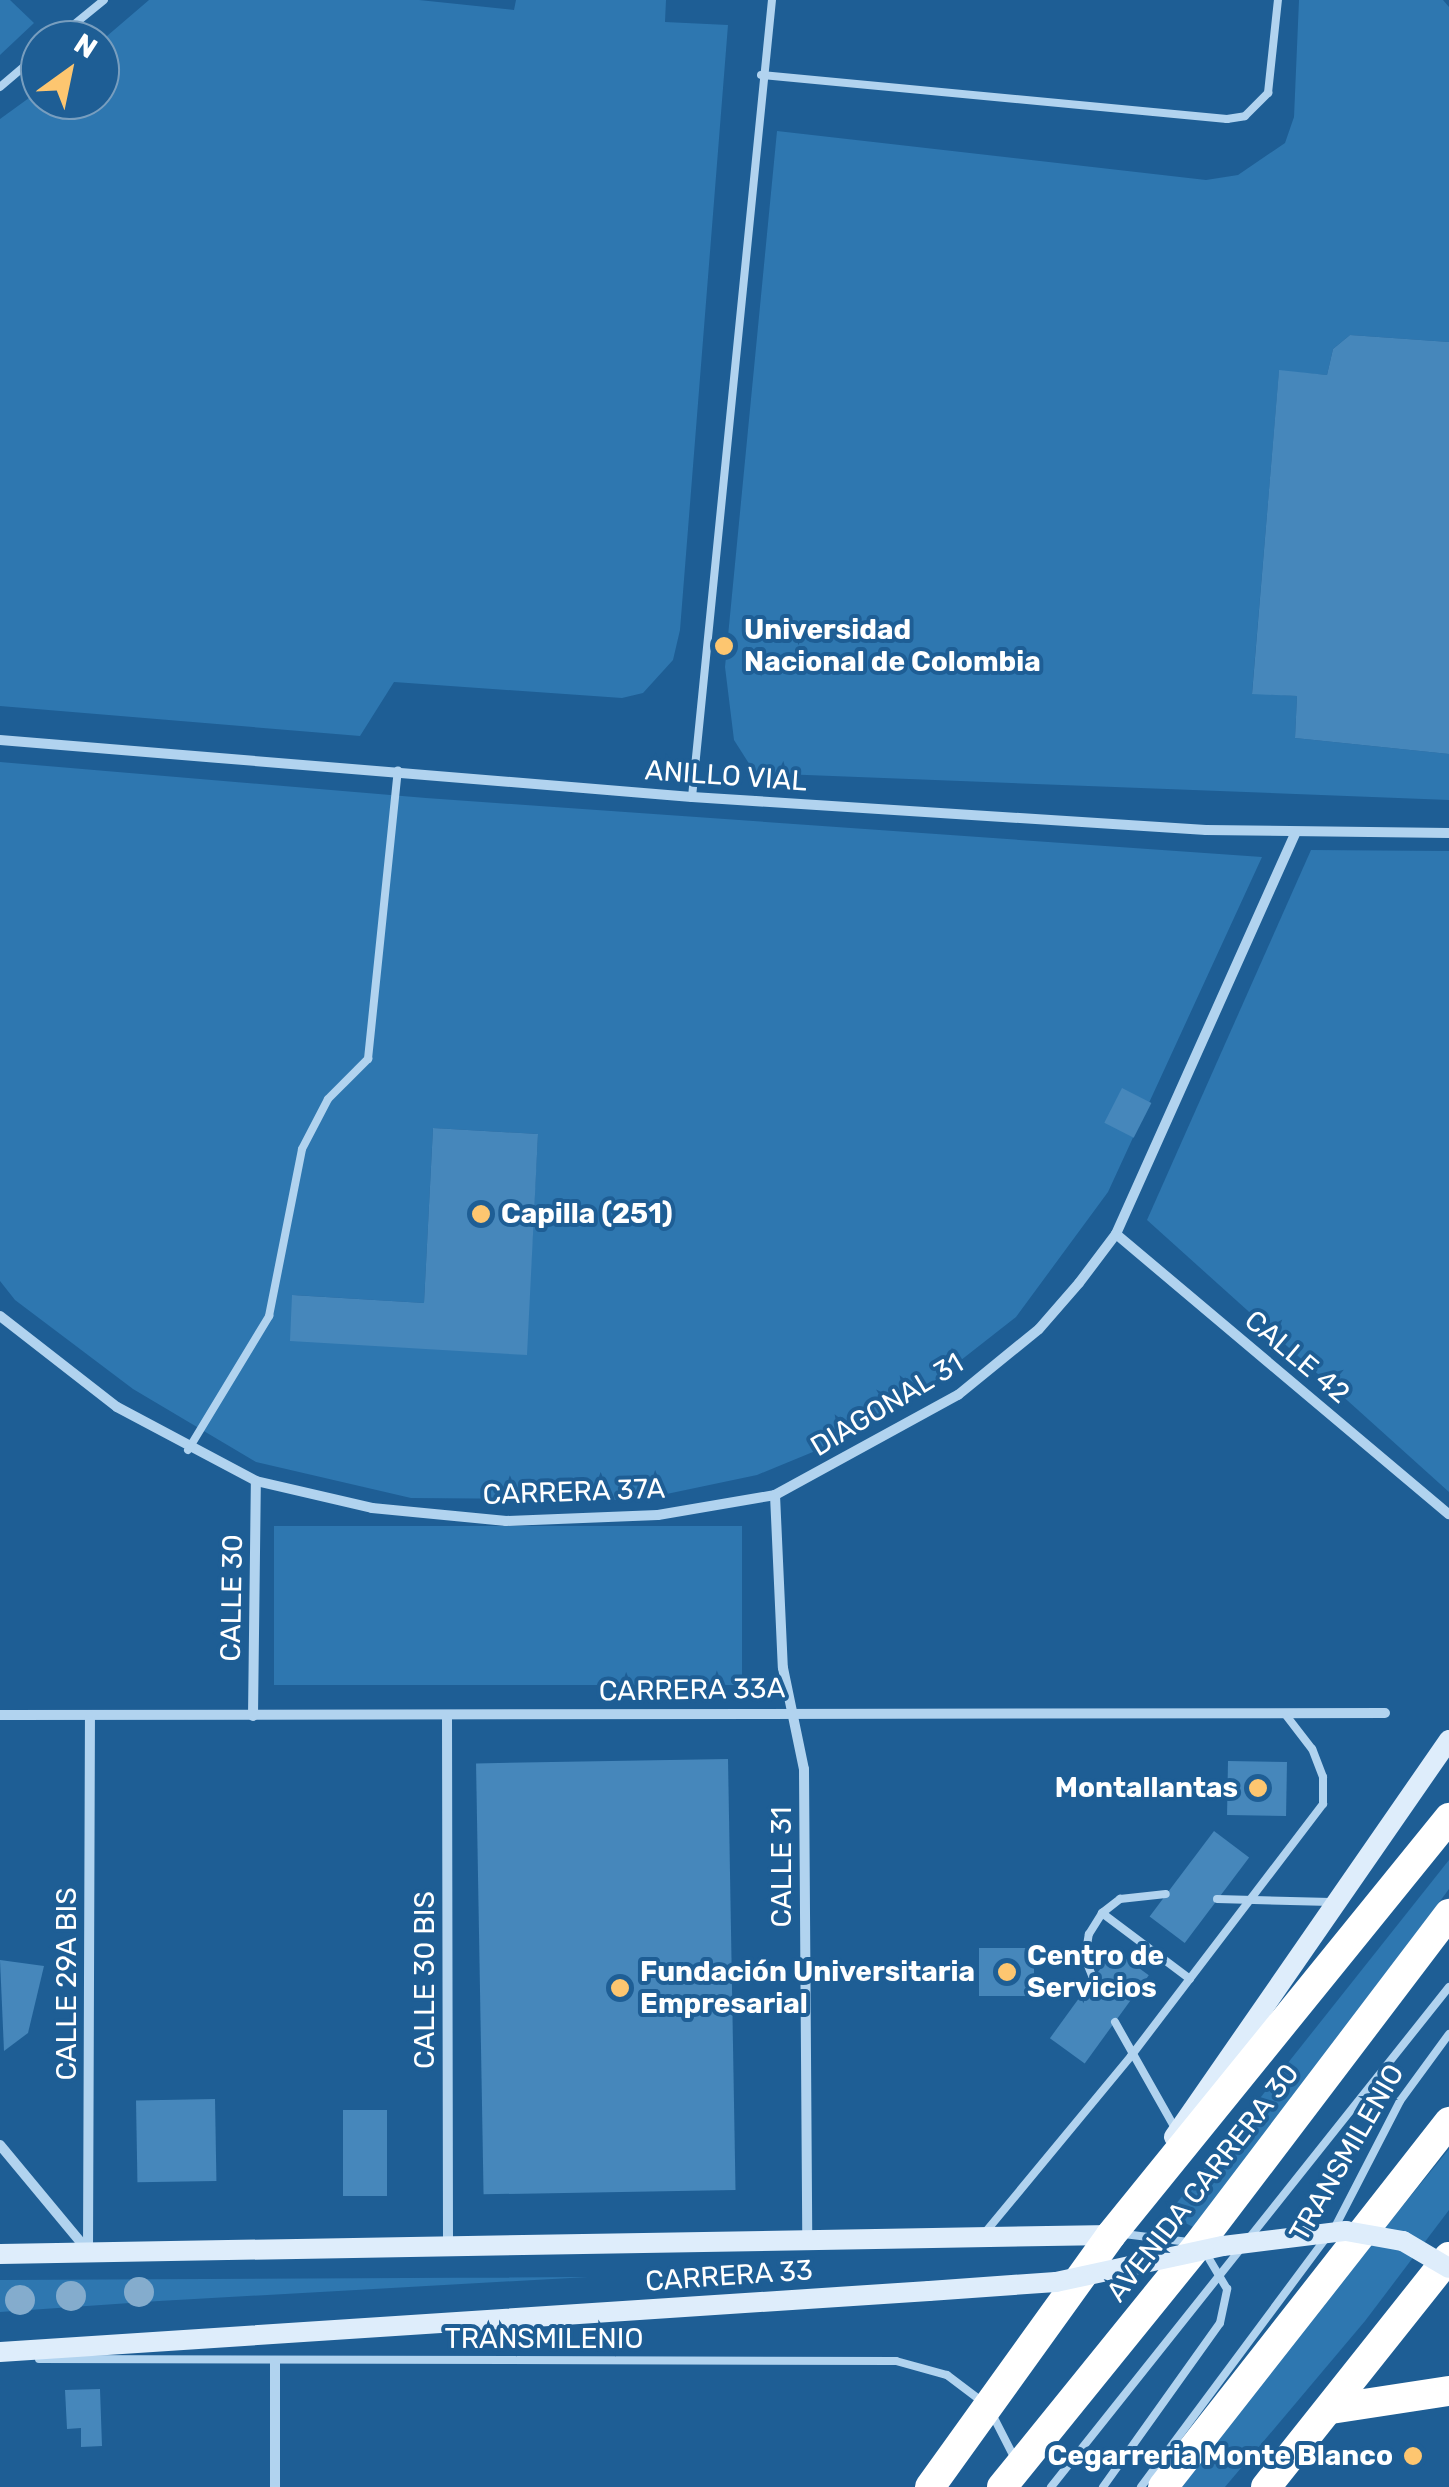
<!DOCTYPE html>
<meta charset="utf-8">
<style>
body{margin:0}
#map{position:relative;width:1449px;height:2487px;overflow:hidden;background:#1e5e95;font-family:Rubik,sans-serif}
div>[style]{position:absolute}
.green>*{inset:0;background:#2e77b0;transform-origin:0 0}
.building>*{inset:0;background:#4687bb;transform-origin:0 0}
.lane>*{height:8px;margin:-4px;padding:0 4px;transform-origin:4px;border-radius:4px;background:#b1d3ef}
.street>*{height:10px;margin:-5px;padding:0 5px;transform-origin:5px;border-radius:5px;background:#b1d3ef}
.secondary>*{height:20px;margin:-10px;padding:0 10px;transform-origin:10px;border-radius:10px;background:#deedfb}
.highway>*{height:30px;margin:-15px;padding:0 15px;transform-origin:15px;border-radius:15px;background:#fff}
.secondary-bridge>*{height:20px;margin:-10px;padding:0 10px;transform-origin:10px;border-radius:10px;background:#deedfb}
.trees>*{width:30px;height:30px;margin:-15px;border-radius:50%;background:#84accd}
.dots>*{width:28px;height:28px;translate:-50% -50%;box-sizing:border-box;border:5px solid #1e5e95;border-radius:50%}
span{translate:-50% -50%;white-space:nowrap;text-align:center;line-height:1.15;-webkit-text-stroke:8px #1e5e95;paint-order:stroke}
.poi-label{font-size:28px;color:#fff;font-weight:700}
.left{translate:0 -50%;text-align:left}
.right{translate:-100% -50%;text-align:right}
.street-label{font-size:28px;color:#fff}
.north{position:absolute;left:20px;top:20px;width:100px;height:100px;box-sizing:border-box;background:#1e5e95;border:2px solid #789ebf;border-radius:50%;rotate:33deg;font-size:28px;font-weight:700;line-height:40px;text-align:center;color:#fff}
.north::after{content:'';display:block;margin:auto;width:35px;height:45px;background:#fdc670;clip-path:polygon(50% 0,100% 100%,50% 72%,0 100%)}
</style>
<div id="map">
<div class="green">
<div style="clip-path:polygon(0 0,10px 0,34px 23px,0 55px)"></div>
<div style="clip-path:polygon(149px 0,419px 0,514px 10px,516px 0,666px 0,665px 22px,728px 25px,680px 630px,673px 660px,643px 693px,622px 698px,394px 682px,360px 736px,0 706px,0 119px,40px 90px,40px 100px,100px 100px,100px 42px)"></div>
<div style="clip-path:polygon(1299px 0,1443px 0,1449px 7px,1449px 342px,1350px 335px,1333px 349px,1327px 375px,1279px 371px,1252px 693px,1297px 696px,1295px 738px,1449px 754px,1449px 800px,755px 773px,734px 740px,725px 667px,777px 131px,1206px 180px,1238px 175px,1285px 143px,1294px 117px)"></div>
<div style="clip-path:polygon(evenodd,0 762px,426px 798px,1262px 857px,1108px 1192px,1016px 1317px,919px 1393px,825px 1447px,757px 1475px,638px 1500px,411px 1498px,256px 1462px,133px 1389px,15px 1300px,0 1281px,0 762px,433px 1128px,538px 1134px,526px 1354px,293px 1295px,424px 1303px,433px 1128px)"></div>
<div style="clip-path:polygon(1311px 850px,1449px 851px,1449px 1492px,1147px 1220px)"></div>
<div style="left:742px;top:1526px;width:159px;height:468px;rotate:90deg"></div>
<div style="clip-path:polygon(1449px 1860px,1449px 1889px,1197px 2229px,1168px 2214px)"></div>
<div style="clip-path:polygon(1449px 2149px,1449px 2210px,1365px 2321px,1225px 2487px,1182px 2487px,1257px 2384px)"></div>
<div style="clip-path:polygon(588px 2277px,159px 2301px,0 2312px,0 2280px)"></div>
</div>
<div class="building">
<div style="clip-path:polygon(1350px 335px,1449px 342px,1449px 754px,1295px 738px,1297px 696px,1252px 694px,1279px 370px,1327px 375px,1333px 349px)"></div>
<div style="left:1122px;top:1088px;width:33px;height:39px;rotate:27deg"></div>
<div style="clip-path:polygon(433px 1128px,538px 1134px,527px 1355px,290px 1341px,292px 1295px,424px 1303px)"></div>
<div style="left:728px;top:1759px;width:431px;height:252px;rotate:89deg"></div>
<div style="left:1228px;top:1761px;width:59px;height:54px;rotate:1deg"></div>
<div style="left:1214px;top:1831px;width:44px;height:107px;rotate:37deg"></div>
<div style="left:1034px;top:1948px;width:48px;height:55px;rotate:90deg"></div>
<div style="left:1114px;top:1950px;width:43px;height:109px;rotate:36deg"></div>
<div style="clip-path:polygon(0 1960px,44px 1966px,28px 2033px,4px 2051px)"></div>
<div style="left:215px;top:2099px;width:82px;height:79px;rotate:89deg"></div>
<div style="left:343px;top:2110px;width:44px;height:86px"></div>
<div style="clip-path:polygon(100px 2389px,102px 2446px,81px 2447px,81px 2428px,67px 2429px,65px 2390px)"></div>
</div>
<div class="lane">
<div style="left:55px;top:40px;width:63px;rotate:-39.2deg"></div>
<div style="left:761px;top:75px;width:468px;rotate:5.4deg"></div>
<div style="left:1227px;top:119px;width:18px;rotate:-9deg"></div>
<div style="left:1245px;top:116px;width:33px;rotate:-45deg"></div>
<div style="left:1268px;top:93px;width:94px;rotate:-83.9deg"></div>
<div style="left:0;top:87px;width:52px;rotate:-40.4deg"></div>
<div style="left:692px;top:797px;width:801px;rotate:-84.27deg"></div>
<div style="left:188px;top:1450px;width:157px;rotate:-58.8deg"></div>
<div style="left:269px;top:1316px;width:170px;rotate:-78.8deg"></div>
<div style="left:302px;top:1149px;width:56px;rotate:-62.5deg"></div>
<div style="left:328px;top:1099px;width:57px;rotate:-45deg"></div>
<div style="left:368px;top:1059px;width:290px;rotate:-84.1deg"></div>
<div style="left:1217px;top:1899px;width:114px;rotate:1.5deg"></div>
<div style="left:1102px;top:1913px;width:110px;rotate:36.9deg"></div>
<div style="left:1093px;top:1978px;width:22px;rotate:-112deg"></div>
<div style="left:1085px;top:1958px;width:24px;rotate:-81deg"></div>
<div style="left:1089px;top:1934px;width:25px;rotate:-58deg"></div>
<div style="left:1102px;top:1913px;width:23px;rotate:-38deg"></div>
<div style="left:1120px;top:1899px;width:46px;rotate:-6.2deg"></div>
<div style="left:1115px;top:2022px;width:122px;rotate:60.5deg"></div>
<div style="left:1335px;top:2227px;width:142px;rotate:-62.7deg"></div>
<div style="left:1400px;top:2101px;width:83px;rotate:-53.8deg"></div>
<div style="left:1124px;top:2234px;width:65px;rotate:7deg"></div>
<div style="left:983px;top:2235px;width:232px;rotate:-50.4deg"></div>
<div style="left:1131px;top:2056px;width:317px;rotate:-52.7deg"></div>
<div style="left:1323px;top:1804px;width:27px;rotate:-90deg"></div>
<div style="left:1323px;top:1777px;width:30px;rotate:-111deg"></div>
<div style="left:1312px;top:1749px;width:44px;rotate:-127.6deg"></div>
<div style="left:39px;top:2359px;width:857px;rotate:0.13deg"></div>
<div style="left:896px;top:2361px;width:53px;rotate:15.4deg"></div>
<div style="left:947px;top:2375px;width:46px;rotate:37.1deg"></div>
<div style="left:992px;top:2414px;width:51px;rotate:62.9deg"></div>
<div style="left:1051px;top:2487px;width:639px;rotate:-51.48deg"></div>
<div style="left:1103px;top:2487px;width:201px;rotate:-54.5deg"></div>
<div style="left:1220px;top:2323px;width:35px;rotate:-78deg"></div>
<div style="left:1227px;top:2289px;width:43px;rotate:-120.7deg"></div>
<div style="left:1141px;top:2487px;width:310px;rotate:-53.4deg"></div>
</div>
<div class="street">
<div style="left:0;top:740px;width:694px;rotate:4.71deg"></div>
<div style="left:692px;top:797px;width:515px;rotate:3.67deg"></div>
<div style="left:1206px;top:830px;width:243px;rotate:0.7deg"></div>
<div style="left:1116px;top:1234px;width:435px;rotate:40.1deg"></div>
<div style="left:0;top:1316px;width:148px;rotate:37.9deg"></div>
<div style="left:117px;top:1407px;width:157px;rotate:28deg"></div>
<div style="left:256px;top:1481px;width:119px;rotate:13.1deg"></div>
<div style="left:372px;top:1508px;width:135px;rotate:5.5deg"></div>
<div style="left:506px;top:1521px;width:152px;rotate:-2.3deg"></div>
<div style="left:658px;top:1515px;width:119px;rotate:-9.7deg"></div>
<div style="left:775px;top:1495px;width:209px;rotate:-28.7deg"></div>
<div style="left:958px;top:1395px;width:104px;rotate:-39.2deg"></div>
<div style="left:1039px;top:1329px;width:61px;rotate:-49deg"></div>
<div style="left:1079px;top:1283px;width:61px;rotate:-52.9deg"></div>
<div style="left:1116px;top:1234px;width:438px;rotate:-65.9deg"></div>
<div style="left:775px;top:1495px;width:173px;rotate:87.4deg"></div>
<div style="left:783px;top:1668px;width:103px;rotate:78.3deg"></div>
<div style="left:804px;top:1769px;width:472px;rotate:89.6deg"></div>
<div style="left:0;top:1715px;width:1385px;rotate:-0.08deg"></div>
<div style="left:447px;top:1715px;width:530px;rotate:89.89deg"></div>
<div style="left:253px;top:1716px;width:235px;rotate:-89.3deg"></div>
<div style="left:0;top:2145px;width:138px;rotate:50.3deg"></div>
<div style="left:88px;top:2252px;width:536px;rotate:-89.79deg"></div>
<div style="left:275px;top:2363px;width:124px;rotate:90deg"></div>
</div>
<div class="secondary">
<div style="left:1174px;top:2137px;width:483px;rotate:-55.3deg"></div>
<div style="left:0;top:2254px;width:1111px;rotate:-0.98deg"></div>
<div style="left:1111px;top:2235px;width:7px;rotate:-56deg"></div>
<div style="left:0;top:2352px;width:931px;rotate:-3.76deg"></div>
</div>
<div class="highway">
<div style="left:1331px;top:2409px;width:119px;rotate:-8.7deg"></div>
<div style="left:930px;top:2487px;width:310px;rotate:-54.3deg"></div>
<div style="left:1111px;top:2235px;width:537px;rotate:-50.97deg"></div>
<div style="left:1002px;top:2487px;width:310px;rotate:-51deg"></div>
<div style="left:1197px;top:2246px;width:417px;rotate:-52.8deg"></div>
<div style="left:1163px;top:2487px;width:464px;rotate:-51.9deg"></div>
<div style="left:1266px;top:2487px;width:294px;rotate:-51.5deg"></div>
</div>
<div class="secondary-bridge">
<div style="left:929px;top:2291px;width:127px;rotate:-4.1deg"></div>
<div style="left:1056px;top:2282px;width:171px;rotate:-12.2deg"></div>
<div style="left:1223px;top:2246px;width:124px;rotate:-7deg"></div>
<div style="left:1346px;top:2231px;width:58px;rotate:10deg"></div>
<div style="left:1403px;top:2241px;width:53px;rotate:30.4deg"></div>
</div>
<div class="trees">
<div style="left:139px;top:2292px"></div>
<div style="left:71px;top:2296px"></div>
<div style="left:20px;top:2300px"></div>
</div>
<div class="dots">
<div style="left:724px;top:646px;background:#fdc670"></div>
<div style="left:481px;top:1214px;background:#fdc670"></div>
<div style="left:1258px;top:1788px;background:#fdc670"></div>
<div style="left:1007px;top:1972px;background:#fdc670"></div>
<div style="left:620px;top:1988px;background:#fdc670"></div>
<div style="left:1413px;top:2456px;background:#fdc670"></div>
</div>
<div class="poi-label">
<span class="left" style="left:744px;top:646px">Universidad<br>Nacional de Colombia</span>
<span class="left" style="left:501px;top:1214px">Capilla (251)</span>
<span class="right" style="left:1238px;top:1788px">Montallantas</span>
<span class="left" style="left:1027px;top:1972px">Centro de<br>Servicios</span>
<span class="left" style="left:640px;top:1988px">Fundación Universitaria<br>Empresarial</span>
<span class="right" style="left:1393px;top:2456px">Cegarreria Monte Blanco</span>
</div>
<div class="street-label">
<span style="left:726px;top:776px;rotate:4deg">ANILLO VIAL</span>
<span style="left:1297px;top:1357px;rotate:40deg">CALLE 42</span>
<span style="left:887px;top:1405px;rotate:-31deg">DIAGONAL 31</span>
<span style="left:574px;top:1492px;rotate:-2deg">CARRERA 37A</span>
<span style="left:232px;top:1598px;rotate:-89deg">CALLE 30</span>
<span style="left:692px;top:1690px;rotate:-1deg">CARRERA 33A</span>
<span style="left:782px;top:1867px;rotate:-90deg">CALLE 31</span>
<span style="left:425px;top:1980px;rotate:-90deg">CALLE 30 BIS</span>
<span style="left:67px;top:1984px;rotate:-90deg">CALLE 29A BIS</span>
<span style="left:1347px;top:2153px;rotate:-60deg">TRANSMILENIO</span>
<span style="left:1203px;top:2183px;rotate:-52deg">AVENIDA CARRERA 30</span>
<span style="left:729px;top:2276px;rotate:-4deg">CARRERA 33</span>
<span style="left:544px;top:2339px">TRANSMILENIO</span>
</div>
<div class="north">N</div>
</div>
